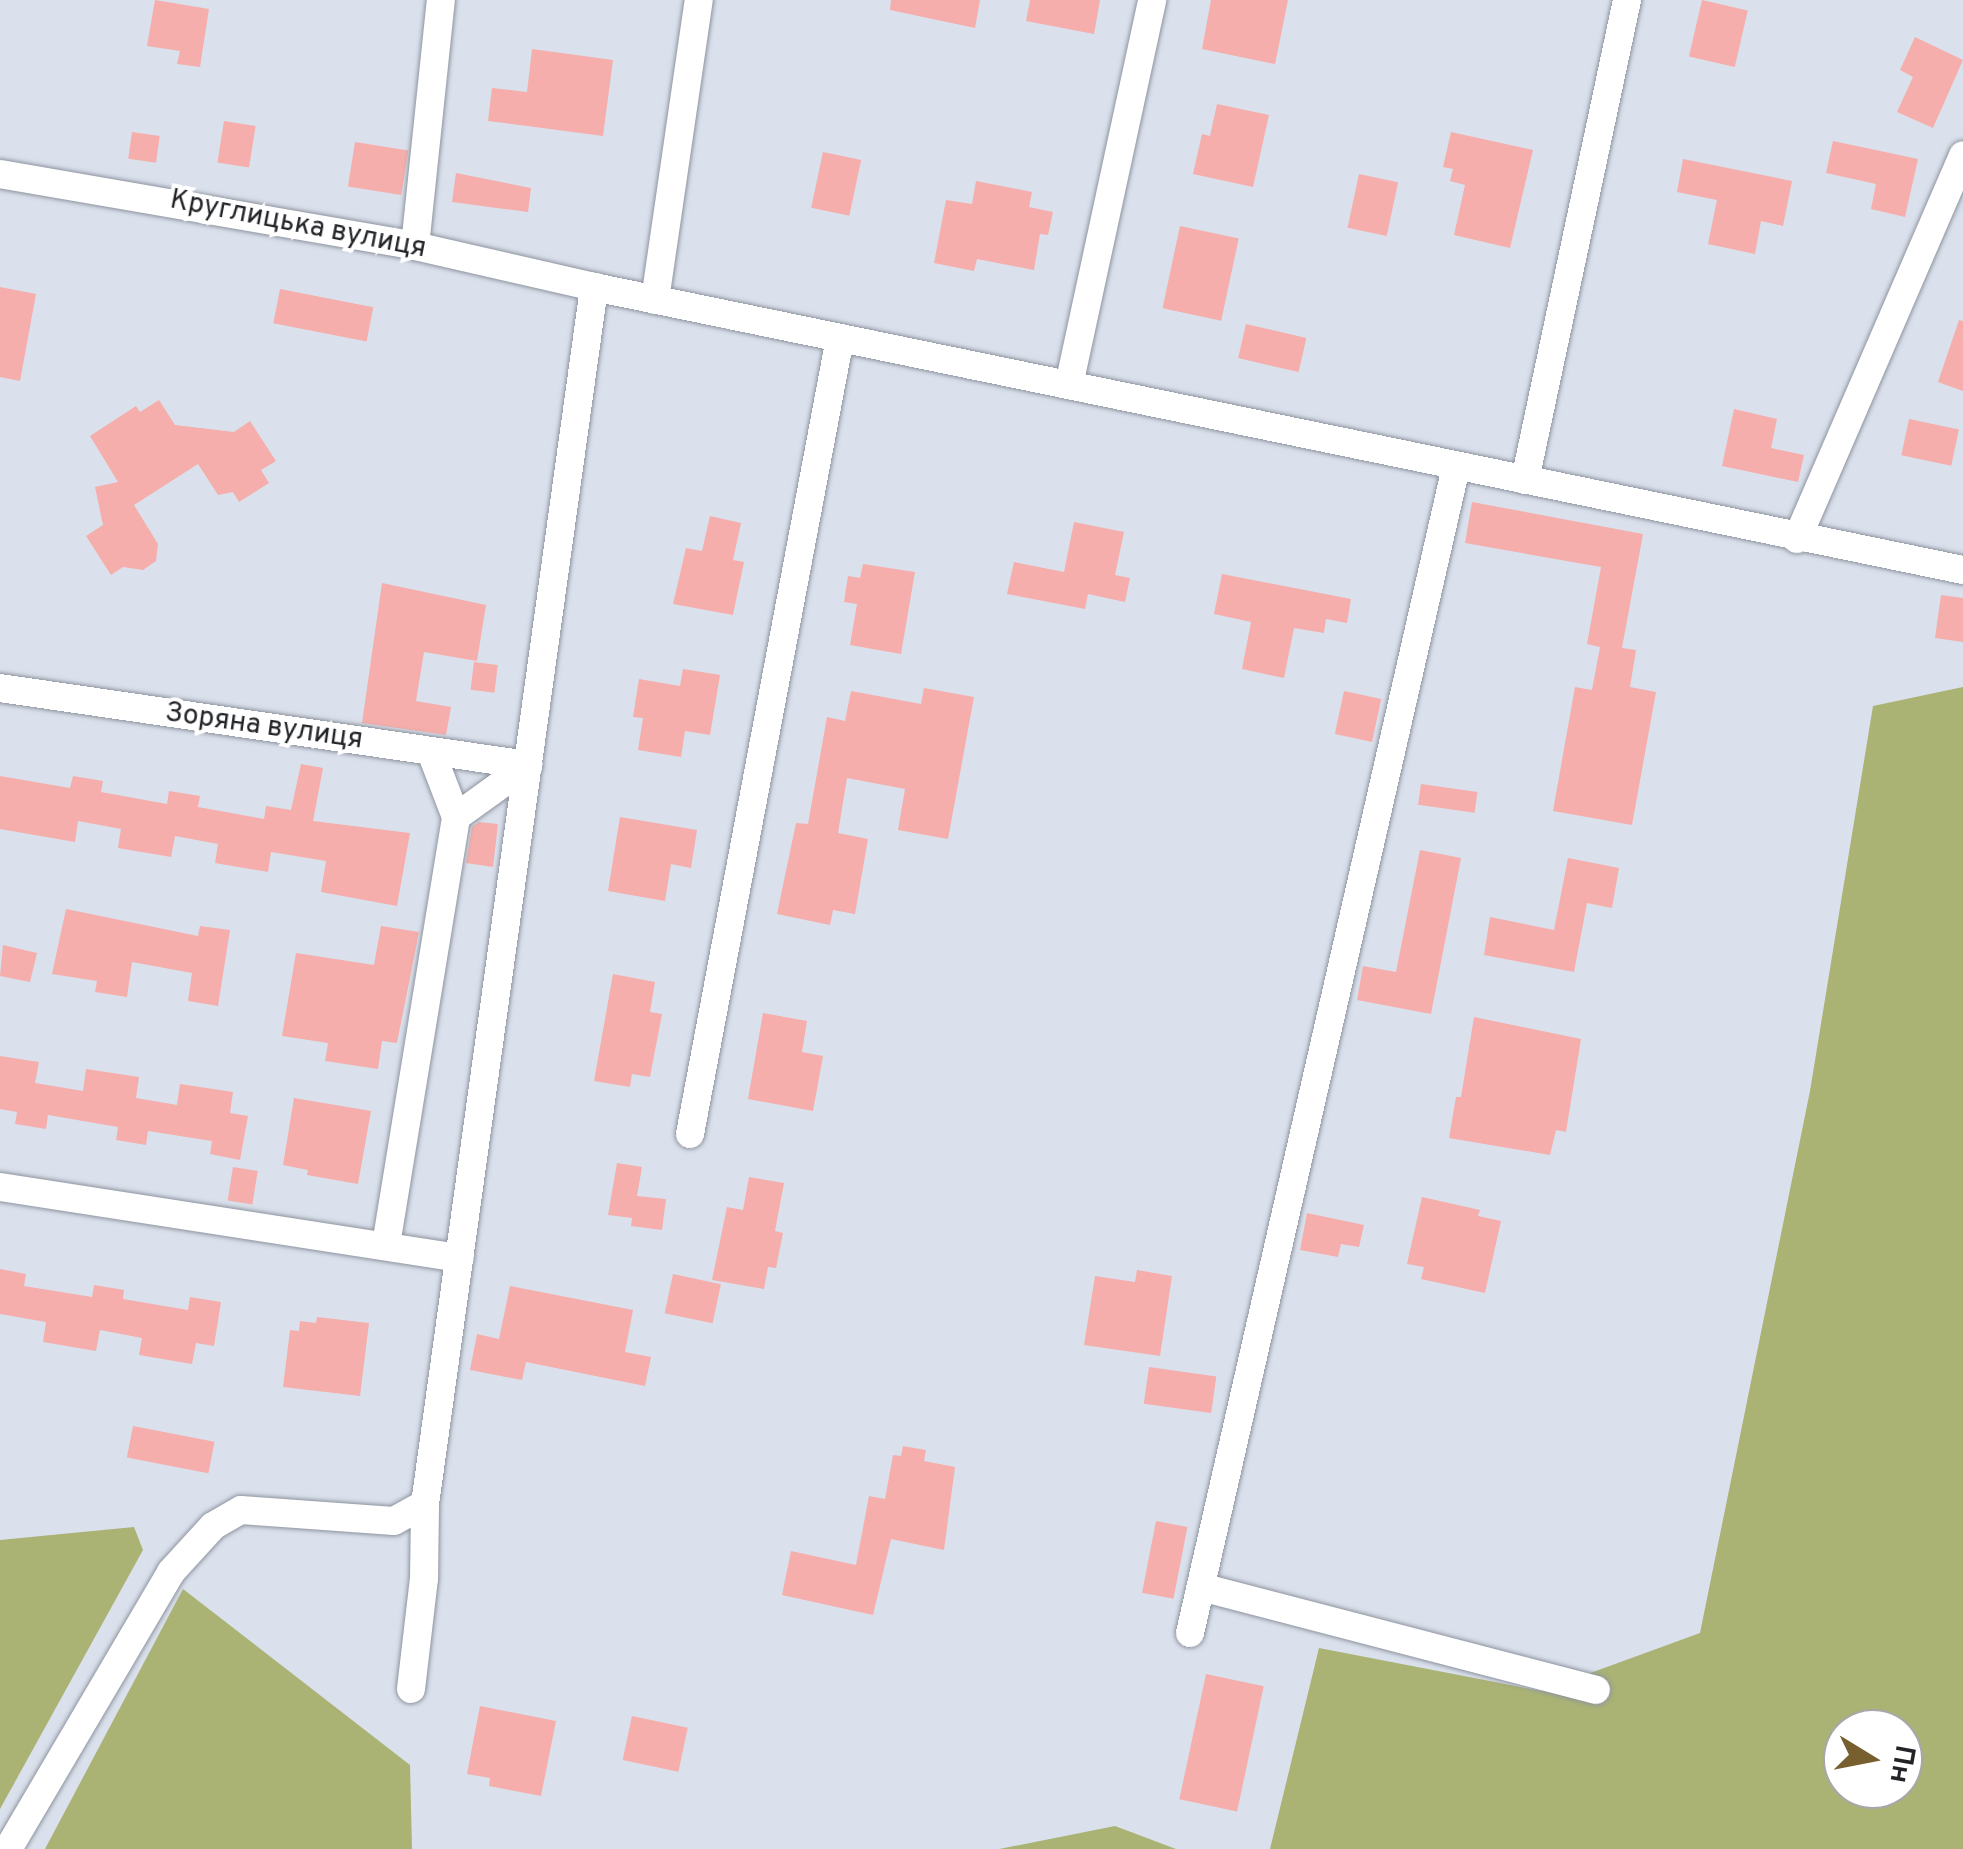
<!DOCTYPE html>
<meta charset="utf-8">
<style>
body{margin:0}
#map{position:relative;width:1963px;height:1849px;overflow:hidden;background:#dae1ec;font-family:Overpass,sans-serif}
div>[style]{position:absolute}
.forest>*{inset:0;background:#aab274}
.building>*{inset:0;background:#f5aeab;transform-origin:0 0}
.roads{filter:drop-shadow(0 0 2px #8e949f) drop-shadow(0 0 2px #8e949f)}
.minor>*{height:28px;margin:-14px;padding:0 14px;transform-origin:14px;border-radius:14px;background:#fff}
span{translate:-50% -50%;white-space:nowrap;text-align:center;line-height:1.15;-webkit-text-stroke:8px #fff;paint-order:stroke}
.street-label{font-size:28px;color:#222428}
.north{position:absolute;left:1823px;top:1709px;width:100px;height:100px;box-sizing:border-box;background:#fff;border:2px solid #a7a7a9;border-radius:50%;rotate:100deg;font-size:28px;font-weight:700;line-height:40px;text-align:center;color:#222428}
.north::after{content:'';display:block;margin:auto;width:35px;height:45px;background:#775f30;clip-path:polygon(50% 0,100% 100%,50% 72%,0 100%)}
</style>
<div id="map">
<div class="forest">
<div style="clip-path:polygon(evenodd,1963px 687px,1963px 1849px,1270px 1849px,1319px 1648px,1541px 1691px,1700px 1633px,1810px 1091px,1873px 706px,1963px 687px,1843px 1729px,1903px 1729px,1903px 1789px,1843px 1789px,1843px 1729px)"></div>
<div style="clip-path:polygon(134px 1527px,143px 1550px,0 1809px,0 1540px)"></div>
<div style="clip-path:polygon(183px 1589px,410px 1765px,412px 1849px,45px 1849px)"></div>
<div style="clip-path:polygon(1115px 1826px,1176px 1849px,999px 1849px)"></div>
</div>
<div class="building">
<div style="clip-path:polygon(155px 0,209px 9px,200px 67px,177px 64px,180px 51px,147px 46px)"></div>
<div style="clip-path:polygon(891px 0,980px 0,975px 28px,890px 10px)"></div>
<div style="clip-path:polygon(1030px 0,1100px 0,1094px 34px,1026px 21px)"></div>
<div style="clip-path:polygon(1211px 0,1288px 0,1275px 64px,1202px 49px)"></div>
<div style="left:1702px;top:0;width:47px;height:58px;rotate:13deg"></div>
<div style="clip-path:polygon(1915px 37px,1963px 60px,1933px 128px,1897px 112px,1913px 77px,1900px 70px)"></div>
<div style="clip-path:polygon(532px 49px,613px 60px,603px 136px,488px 121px,492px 88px,527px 92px)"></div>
<div style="clip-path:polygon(1217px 104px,1269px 115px,1253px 187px,1193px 174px,1202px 134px,1210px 136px)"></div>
<div style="left:224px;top:121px;width:32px;height:42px;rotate:9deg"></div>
<div style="left:132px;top:132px;width:28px;height:27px;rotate:8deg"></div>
<div style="clip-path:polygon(1451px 132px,1533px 150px,1510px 248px,1454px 235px,1465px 185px,1450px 181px,1453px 169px,1443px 167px)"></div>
<div style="clip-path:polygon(1833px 141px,1918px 159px,1905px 217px,1871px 209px,1876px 184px,1826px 173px)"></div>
<div style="left:355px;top:142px;width:54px;height:45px;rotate:9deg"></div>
<div style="left:823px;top:152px;width:39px;height:57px;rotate:12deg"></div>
<div style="clip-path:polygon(1683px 159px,1792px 181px,1783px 226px,1761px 221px,1755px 254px,1708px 244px,1717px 200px,1677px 192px)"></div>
<div style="clip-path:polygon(456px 173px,531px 188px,528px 212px,452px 202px)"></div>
<div style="left:1359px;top:174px;width:40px;height:55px;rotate:12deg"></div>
<div style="clip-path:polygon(976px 181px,1032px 192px,1029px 207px,1053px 212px,1048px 235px,1040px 234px,1034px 270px,977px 259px,974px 271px,934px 263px,946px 200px,972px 204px)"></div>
<div style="left:1180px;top:226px;width:60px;height:84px;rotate:12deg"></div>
<div style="clip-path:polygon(0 287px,36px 294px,20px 381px,0 377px)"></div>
<div style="left:280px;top:289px;width:95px;height:35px;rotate:11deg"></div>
<div style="clip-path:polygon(1959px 320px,1963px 321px,1963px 391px,1938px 382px)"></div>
<div style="left:1246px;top:324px;width:62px;height:35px;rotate:13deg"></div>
<div style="clip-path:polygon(159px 400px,175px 425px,234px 432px,250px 421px,276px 461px,261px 470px,269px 483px,239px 502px,233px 492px,218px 495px,198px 464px,134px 505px,158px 544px,156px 561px,143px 570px,123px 567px,111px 575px,86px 536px,103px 525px,95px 487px,118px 482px,90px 436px,136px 406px,140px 412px)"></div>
<div style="clip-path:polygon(1734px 409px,1777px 419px,1771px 448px,1804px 455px,1798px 482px,1722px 466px)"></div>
<div style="left:1909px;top:419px;width:51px;height:37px;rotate:12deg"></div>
<div style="clip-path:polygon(1472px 502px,1643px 534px,1622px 648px,1636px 650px,1630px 687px,1656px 692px,1632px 825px,1553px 811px,1575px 687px,1592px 690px,1600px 647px,1587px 644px,1601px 567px,1465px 543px)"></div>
<div style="clip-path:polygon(710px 516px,741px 523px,733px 560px,744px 562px,733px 615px,673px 604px,686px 548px,702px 551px)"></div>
<div style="clip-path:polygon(1074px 522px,1124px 532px,1115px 575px,1130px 578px,1125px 602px,1088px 594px,1085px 609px,1007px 594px,1014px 562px,1064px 572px)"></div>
<div style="clip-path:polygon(863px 564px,915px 572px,901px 654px,850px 645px,857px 604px,844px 602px,848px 576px,860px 578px)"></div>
<div style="clip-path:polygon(1222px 574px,1351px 599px,1347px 623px,1326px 619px,1324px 633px,1294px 628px,1284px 678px,1242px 669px,1251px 622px,1214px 614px)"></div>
<div style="clip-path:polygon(382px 583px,486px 605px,477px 661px,424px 652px,416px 701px,451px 707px,446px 735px,362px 723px)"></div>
<div style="clip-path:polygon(1941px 595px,1963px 598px,1963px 642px,1935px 638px)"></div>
<div style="left:474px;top:662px;width:24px;height:28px;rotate:7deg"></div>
<div style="clip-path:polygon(683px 669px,720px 675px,710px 735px,685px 731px,681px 757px,638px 750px,643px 718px,633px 717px,639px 679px,680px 686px)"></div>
<div style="clip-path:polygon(924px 688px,974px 697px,948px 839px,898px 830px,905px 789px,847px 778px,838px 833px,868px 839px,855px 914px,833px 910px,830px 925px,777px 914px,796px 823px,808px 824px,827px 717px,845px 721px,851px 691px,921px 704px)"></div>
<div style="left:1344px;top:691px;width:38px;height:44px;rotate:12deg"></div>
<div style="clip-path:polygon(301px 764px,323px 768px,313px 821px,410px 833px,397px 906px,321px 892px,326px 861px,271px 852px,268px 872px,215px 863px,218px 844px,175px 836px,171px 857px,118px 848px,121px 829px,78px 821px,75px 842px,0 829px,0 776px,70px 788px,73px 776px,103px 781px,101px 792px,167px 804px,169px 791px,200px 796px,198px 807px,264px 819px,266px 806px,291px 810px)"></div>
<div style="left:1421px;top:784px;width:57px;height:21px;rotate:8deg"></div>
<div style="clip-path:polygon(620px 817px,697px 830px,691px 868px,671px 864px,665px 901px,608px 891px)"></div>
<div style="clip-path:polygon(479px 822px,498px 824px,493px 867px,466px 863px,472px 827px)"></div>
<div style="clip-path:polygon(1420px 850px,1461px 858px,1431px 1014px,1357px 1000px,1363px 966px,1396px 972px)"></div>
<div style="clip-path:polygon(1568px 858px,1619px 868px,1612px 908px,1587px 903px,1574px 972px,1484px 955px,1490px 917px,1554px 930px)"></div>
<div style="clip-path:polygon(66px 909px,198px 936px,200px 926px,230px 930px,218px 1006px,188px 1001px,192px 973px,132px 962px,127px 997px,95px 992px,97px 981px,52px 974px)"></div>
<div style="clip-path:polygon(381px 926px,419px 932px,397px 1043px,382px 1041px,378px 1069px,325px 1061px,328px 1043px,282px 1036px,296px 953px,374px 965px)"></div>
<div style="clip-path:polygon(3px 945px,37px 953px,30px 982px,0 976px)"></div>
<div style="clip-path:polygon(613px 974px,655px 982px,650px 1012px,662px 1014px,650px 1077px,632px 1074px,630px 1087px,594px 1081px)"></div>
<div style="clip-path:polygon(763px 1013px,807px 1021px,802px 1052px,823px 1056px,813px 1111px,748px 1099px)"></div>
<div style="clip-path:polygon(1474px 1017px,1581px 1039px,1566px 1132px,1556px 1130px,1550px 1155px,1449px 1138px,1456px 1097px,1461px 1097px)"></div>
<div style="clip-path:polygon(0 1056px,39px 1062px,35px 1083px,83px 1091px,86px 1069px,139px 1077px,136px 1098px,177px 1105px,180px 1084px,233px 1092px,230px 1113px,248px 1116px,240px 1160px,210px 1154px,212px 1141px,148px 1131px,146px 1145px,116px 1140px,118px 1127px,48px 1115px,46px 1129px,15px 1124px,17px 1112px,0 1109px)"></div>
<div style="clip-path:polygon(294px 1098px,371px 1111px,358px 1184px,307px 1175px,308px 1170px,283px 1165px)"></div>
<div style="clip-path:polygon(617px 1163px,642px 1167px,637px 1196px,666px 1199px,662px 1230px,631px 1226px,632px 1218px,608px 1215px)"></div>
<div style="left:233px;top:1167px;width:25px;height:34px;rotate:9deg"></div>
<div style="clip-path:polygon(749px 1177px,784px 1183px,775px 1231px,783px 1233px,776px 1268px,768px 1267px,764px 1289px,712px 1280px,727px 1207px,743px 1210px)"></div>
<div style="clip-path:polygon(1422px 1197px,1480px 1210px,1478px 1216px,1501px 1221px,1485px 1293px,1421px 1279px,1424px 1267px,1407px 1264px)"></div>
<div style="clip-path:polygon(1307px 1213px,1364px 1225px,1359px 1247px,1341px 1244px,1338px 1257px,1300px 1250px)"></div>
<div style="clip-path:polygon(0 1269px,26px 1274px,24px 1286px,92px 1297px,94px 1285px,124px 1290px,123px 1299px,188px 1310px,190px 1297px,221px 1302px,214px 1346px,196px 1343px,192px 1364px,139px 1355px,142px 1338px,100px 1330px,96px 1351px,43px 1342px,46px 1322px,0 1314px)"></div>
<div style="clip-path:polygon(1137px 1270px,1172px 1276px,1160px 1356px,1084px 1345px,1095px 1276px,1135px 1282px)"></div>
<div style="left:673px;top:1274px;width:49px;height:40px;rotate:12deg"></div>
<div style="clip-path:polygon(510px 1286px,633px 1310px,625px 1352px,651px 1357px,645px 1386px,526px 1362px,522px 1380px,470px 1370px,477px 1334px,499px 1339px)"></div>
<div style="clip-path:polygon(317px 1317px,369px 1323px,360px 1396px,283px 1387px,290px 1330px,299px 1331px,300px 1321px,316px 1323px)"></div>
<div style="left:1149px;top:1367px;width:68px;height:37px;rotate:8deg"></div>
<div style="left:133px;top:1426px;width:83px;height:32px;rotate:11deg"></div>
<div style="clip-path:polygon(903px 1446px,926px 1450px,924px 1461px,955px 1467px,944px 1550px,891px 1539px,873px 1615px,782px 1595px,791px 1551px,856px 1565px,869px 1496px,885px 1499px,893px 1455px,901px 1456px)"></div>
<div style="left:1156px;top:1521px;width:32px;height:73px;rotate:11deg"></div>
<div style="left:1206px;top:1674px;width:59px;height:128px;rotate:12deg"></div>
<div style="clip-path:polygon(480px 1706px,556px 1721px,541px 1796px,489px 1786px,490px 1778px,467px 1774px)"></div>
<div style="left:632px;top:1716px;width:57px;height:45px;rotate:12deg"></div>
</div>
<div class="roads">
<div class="minor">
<div style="left:0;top:174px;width:421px;rotate:9.8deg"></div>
<div style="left:415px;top:246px;width:184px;rotate:12.9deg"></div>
<div style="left:415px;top:246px;width:247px;rotate:-84deg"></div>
<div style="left:655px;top:300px;width:303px;rotate:-81.7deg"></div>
<div style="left:1069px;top:385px;width:394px;rotate:-77.8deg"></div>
<div style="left:1525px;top:480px;width:491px;rotate:-78deg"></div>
<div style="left:1797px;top:539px;width:418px;rotate:-66.6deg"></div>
<div style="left:0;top:688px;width:534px;rotate:8.3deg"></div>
<div style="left:431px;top:752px;width:70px;rotate:69deg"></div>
<div style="left:456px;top:817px;width:89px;rotate:-35.8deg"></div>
<div style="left:690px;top:1134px;width:810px;rotate:-79.33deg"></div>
<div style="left:0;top:1187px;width:465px;rotate:8.8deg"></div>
<div style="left:386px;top:1245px;width:434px;rotate:-80.7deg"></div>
<div style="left:1201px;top:1587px;width:408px;rotate:14.6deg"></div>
<div style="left:1190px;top:1633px;width:1196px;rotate:-77.15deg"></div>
<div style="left:411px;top:1689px;width:111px;rotate:-83.3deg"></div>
<div style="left:424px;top:1579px;width:75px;rotate:-89.2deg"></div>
<div style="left:8px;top:1849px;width:321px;rotate:-59.5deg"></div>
<div style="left:171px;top:1572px;width:62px;rotate:-47.6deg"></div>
<div style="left:213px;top:1526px;width:32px;rotate:-30deg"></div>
<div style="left:241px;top:1510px;width:153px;rotate:4.1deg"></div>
<div style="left:394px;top:1521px;width:35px;rotate:-29deg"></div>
<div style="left:425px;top:1504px;width:1229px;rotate:-82.09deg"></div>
<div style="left:594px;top:287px;width:1398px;rotate:11.68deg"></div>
</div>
</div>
<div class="street-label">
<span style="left:298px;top:225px;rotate:11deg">Круглицька вулиця</span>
<span style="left:264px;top:727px;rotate:8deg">Зоряна вулиця</span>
</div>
<div class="north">Пн</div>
</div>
